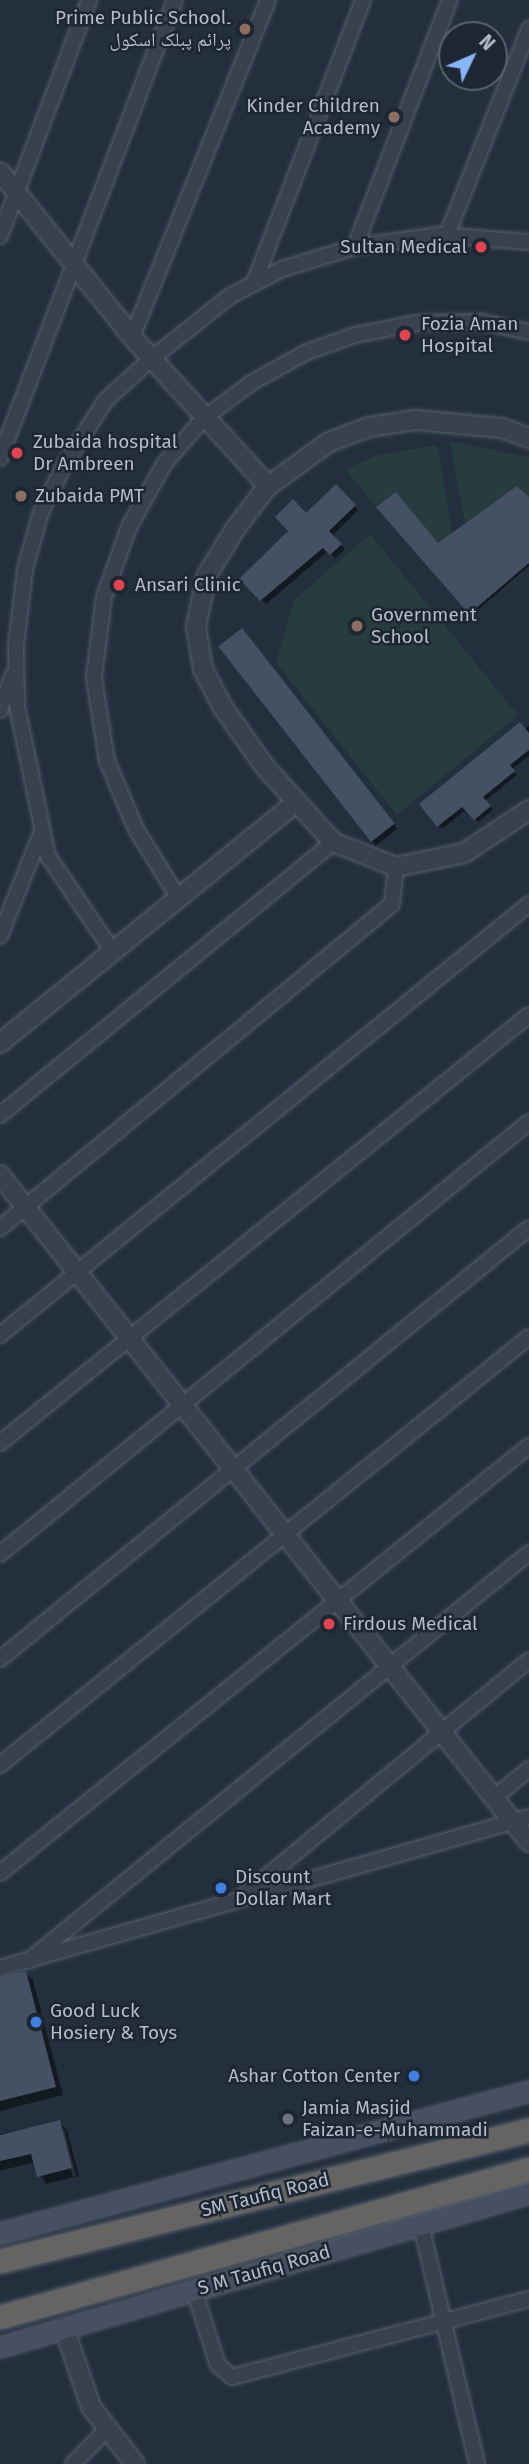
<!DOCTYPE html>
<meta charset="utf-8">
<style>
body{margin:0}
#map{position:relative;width:529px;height:2464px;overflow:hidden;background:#242f3e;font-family:"Fira Sans","Noto Naskh Arabic",sans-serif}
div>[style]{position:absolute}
.green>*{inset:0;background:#263c3f}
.shadow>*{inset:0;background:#0007;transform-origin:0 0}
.building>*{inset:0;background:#455162;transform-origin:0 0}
.roads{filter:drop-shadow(0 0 2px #565f6c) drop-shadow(0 0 2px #565f6c)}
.minor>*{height:14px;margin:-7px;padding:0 7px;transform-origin:7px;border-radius:7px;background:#38414e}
.tertiary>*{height:18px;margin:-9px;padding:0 9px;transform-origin:9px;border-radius:9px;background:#38414e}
.secondary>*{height:19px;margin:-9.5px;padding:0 9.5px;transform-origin:9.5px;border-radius:9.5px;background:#465061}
.trunk>*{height:23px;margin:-11.5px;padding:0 11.5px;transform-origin:11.5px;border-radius:11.5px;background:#656462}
.dots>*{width:19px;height:19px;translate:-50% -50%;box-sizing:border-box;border:4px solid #1d2633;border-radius:50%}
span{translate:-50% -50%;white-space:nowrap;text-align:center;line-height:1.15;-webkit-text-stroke:5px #1d2633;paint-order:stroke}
.poi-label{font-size:19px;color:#b4bcc9}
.right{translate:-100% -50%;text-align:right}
.left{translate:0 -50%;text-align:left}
.street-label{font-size:19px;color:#b4bcc9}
.north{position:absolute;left:438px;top:21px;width:70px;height:70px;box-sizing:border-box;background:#1d2633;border:2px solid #59626f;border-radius:50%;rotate:46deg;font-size:19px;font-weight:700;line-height:28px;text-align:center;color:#b4bcc9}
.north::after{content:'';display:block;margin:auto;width:24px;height:32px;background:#8ab4f8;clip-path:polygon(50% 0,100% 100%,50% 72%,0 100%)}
</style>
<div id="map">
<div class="green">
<div style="clip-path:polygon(450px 441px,529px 457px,529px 497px,517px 486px,465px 524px)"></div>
<div style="clip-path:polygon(437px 445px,452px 533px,438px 543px,396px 492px,376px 507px,345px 469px,379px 455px)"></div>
<div style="clip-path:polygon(370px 534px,518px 715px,397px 815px,276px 663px,294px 600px)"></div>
</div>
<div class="shadow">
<div style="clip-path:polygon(336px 487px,358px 510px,332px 536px,345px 549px,335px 558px,328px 551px,266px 604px,241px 579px)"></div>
<div style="clip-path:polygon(529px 499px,529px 566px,472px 615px,378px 507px,438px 545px)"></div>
<div style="left:246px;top:635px;width:246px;height:28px;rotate:52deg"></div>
<div style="clip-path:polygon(529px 726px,529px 756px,512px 769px,517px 775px,485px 801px,493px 810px,478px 822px,467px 809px,442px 829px,421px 804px)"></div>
<div style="clip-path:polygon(25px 1973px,33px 1980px,63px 2095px,0 2111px,0 1979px)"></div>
<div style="clip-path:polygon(evenodd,59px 2122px,67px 2130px,79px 2176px,46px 2184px,35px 2162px,0 2171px,0 2134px,59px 2122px,60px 2129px,64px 2129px,76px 2176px,73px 2177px,60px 2129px)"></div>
</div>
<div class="building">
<div style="clip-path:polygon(336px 484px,356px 505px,329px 531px,342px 544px,330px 555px,323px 548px,260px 601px,239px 579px,288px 531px,275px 517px,293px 499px,306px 513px)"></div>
<div style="clip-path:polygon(517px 486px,529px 497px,529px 563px,469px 614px,376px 507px,396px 492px,438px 543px)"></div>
<div style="left:242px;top:628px;width:248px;height:30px;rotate:52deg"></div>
<div style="clip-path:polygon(520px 722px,529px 733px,529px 750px,510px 765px,515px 771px,483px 797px,491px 806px,474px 820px,462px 807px,437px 827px,419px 804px)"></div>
<div style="clip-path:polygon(26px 1971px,56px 2087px,0 2101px,0 1977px)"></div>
<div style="clip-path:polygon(60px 2120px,72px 2168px,37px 2177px,31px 2154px,0 2161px,0 2135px)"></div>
</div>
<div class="roads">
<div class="minor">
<div style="left:447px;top:235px;width:222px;rotate:-68.3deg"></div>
<div style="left:0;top:236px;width:252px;rotate:-69.3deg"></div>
<div style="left:355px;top:247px;width:265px;rotate:-69deg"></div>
<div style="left:254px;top:283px;width:303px;rotate:-68.9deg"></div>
<div style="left:132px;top:337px;width:363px;rotate:-68deg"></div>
<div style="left:0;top:458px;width:490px;rotate:-69.1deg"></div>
<div style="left:0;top:710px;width:37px;rotate:-70deg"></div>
<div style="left:179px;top:899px;width:82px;rotate:-121.6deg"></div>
<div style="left:136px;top:829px;width:74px;rotate:-113.1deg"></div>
<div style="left:107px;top:761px;width:84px;rotate:-98.9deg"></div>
<div style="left:94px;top:678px;width:82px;rotate:-83deg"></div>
<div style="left:104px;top:597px;width:74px;rotate:-70.3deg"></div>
<div style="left:129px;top:527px;width:72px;rotate:-60.9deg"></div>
<div style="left:164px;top:464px;width:60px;rotate:-49.1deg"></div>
<div style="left:203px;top:419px;width:60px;rotate:-36.9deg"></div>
<div style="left:251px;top:383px;width:64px;rotate:-29deg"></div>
<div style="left:307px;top:352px;width:51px;rotate:-19.5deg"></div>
<div style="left:355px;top:335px;width:62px;rotate:-11.1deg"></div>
<div style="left:416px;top:323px;width:66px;rotate:-0.9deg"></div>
<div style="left:482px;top:322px;width:48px;rotate:12deg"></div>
<div style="left:0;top:936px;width:113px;rotate:-68.2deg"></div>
<div style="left:113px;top:952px;width:116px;rotate:-124.1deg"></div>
<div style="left:48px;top:856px;width:153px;rotate:-101.7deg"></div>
<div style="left:17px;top:706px;width:60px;rotate:-91deg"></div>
<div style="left:16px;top:646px;width:78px;rotate:-83.3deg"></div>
<div style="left:25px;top:569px;width:59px;rotate:-74.3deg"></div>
<div style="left:41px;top:512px;width:54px;rotate:-63.4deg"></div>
<div style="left:65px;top:464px;width:75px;rotate:-57.6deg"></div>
<div style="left:105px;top:401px;width:62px;rotate:-42.4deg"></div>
<div style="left:151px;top:359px;width:101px;rotate:-38.6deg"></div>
<div style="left:230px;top:296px;width:59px;rotate:-27.4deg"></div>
<div style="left:282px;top:269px;width:76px;rotate:-16.8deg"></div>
<div style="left:355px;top:247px;width:85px;rotate:-8.1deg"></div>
<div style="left:439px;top:235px;width:90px;rotate:4.4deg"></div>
<div style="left:0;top:1115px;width:431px;rotate:-39.3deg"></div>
<div style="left:0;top:1228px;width:509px;rotate:-39.57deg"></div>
<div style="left:392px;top:904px;width:37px;rotate:-84deg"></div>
<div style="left:0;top:1335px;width:682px;rotate:-39.17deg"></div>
<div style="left:0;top:1443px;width:680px;rotate:-38.98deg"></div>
<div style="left:0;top:1554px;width:683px;rotate:-39.24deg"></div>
<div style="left:0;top:1659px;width:682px;rotate:-39.17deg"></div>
<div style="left:0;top:1765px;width:680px;rotate:-38.98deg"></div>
<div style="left:495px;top:1797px;width:44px;rotate:-39.5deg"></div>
<div style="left:0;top:1873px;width:680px;rotate:-38.91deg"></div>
<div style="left:244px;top:1895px;width:369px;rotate:-39.5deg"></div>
<div style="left:28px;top:1961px;width:646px;rotate:-39.16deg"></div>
<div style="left:0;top:1968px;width:550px;rotate:-15.93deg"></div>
<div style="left:421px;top:2225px;width:245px;rotate:76.8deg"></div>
<div style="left:194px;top:2290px;width:79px;rotate:72.3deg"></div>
<div style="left:218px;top:2365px;width:18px;rotate:41deg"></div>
<div style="left:232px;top:2377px;width:307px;rotate:-14.7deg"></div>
<div style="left:73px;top:2464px;width:50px;rotate:-45.8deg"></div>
</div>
<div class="tertiary">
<div style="left:0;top:172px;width:211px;rotate:51.3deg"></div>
<div style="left:132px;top:337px;width:202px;rotate:47.6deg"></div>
<div style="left:529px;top:438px;width:29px;rotate:-160deg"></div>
<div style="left:502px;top:428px;width:87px;rotate:-174.7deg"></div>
<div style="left:415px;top:420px;width:47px;rotate:171.3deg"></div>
<div style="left:369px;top:427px;width:43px;rotate:159.4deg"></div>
<div style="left:329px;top:442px;width:75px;rotate:144.2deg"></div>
<div style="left:268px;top:486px;width:54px;rotate:127.5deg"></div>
<div style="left:235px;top:529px;width:54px;rotate:121.3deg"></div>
<div style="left:207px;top:575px;width:52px;rotate:102.2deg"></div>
<div style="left:196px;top:626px;width:44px;rotate:80.8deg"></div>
<div style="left:203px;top:669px;width:42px;rotate:62.8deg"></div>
<div style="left:222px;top:706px;width:75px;rotate:54.8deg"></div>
<div style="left:265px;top:767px;width:101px;rotate:47.8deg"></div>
<div style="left:333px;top:842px;width:68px;rotate:21.6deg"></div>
<div style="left:396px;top:867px;width:69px;rotate:-11.6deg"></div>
<div style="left:464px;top:853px;width:78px;rotate:-33.5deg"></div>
<div style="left:0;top:1043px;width:380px;rotate:-39.1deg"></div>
<div style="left:0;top:1175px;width:851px;rotate:51.58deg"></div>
<div style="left:64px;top:2328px;width:83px;rotate:71.1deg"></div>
<div style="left:91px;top:2407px;width:72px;rotate:52.3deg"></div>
</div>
<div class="secondary">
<div style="left:0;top:2233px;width:548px;rotate:-15.03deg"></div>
<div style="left:0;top:2347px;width:551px;rotate:-16.23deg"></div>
</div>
<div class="trunk">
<div style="left:0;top:2261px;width:545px;rotate:-13.91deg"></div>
<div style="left:0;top:2317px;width:549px;rotate:-15.63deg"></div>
</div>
</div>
<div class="dots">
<div style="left:245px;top:29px;background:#8d6e63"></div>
<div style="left:394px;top:117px;background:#8d6e63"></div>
<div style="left:481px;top:247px;background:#e0444e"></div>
<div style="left:405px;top:335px;background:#e0444e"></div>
<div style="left:17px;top:453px;background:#e0444e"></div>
<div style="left:21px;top:496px;background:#8d6e63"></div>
<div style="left:119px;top:585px;background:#e0444e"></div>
<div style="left:357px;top:626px;background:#8d6e63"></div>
<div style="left:329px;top:1624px;background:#e0444e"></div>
<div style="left:221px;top:1888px;background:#3f7fe0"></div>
<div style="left:36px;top:2022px;background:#3f7fe0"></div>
<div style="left:414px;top:2076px;background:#3f7fe0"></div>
<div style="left:288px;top:2119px;background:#6b7280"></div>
</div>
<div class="poi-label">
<span class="right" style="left:231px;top:29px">Prime Public School۔<br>پرائم پبلک اسکول</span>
<span class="right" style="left:380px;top:117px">Kinder Children<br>Academy</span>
<span class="right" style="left:467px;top:247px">Sultan Medical</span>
<span class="left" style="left:421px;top:335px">Fozia Aman<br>Hospital</span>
<span class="left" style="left:33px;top:453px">Zubaida hospital<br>Dr Ambreen</span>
<span class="left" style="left:35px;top:496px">Zubaida PMT</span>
<span class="left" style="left:135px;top:585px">Ansari Clinic</span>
<span class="left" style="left:371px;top:626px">Government<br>School</span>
<span class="left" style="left:343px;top:1624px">Firdous Medical</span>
<span class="left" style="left:235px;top:1888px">Discount<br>Dollar Mart</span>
<span class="left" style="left:50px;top:2022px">Good Luck<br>Hosiery &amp; Toys</span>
<span class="right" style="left:400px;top:2076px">Ashar Cotton Center</span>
<span class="left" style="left:302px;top:2119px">Jamia Masjid<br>Faizan-e-Muhammadi</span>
</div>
<div class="street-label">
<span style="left:265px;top:2195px;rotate:-14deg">SM Taufiq Road</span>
<span style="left:264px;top:2270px;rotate:-16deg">S M Taufiq Road</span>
</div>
<div class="north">N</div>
</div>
